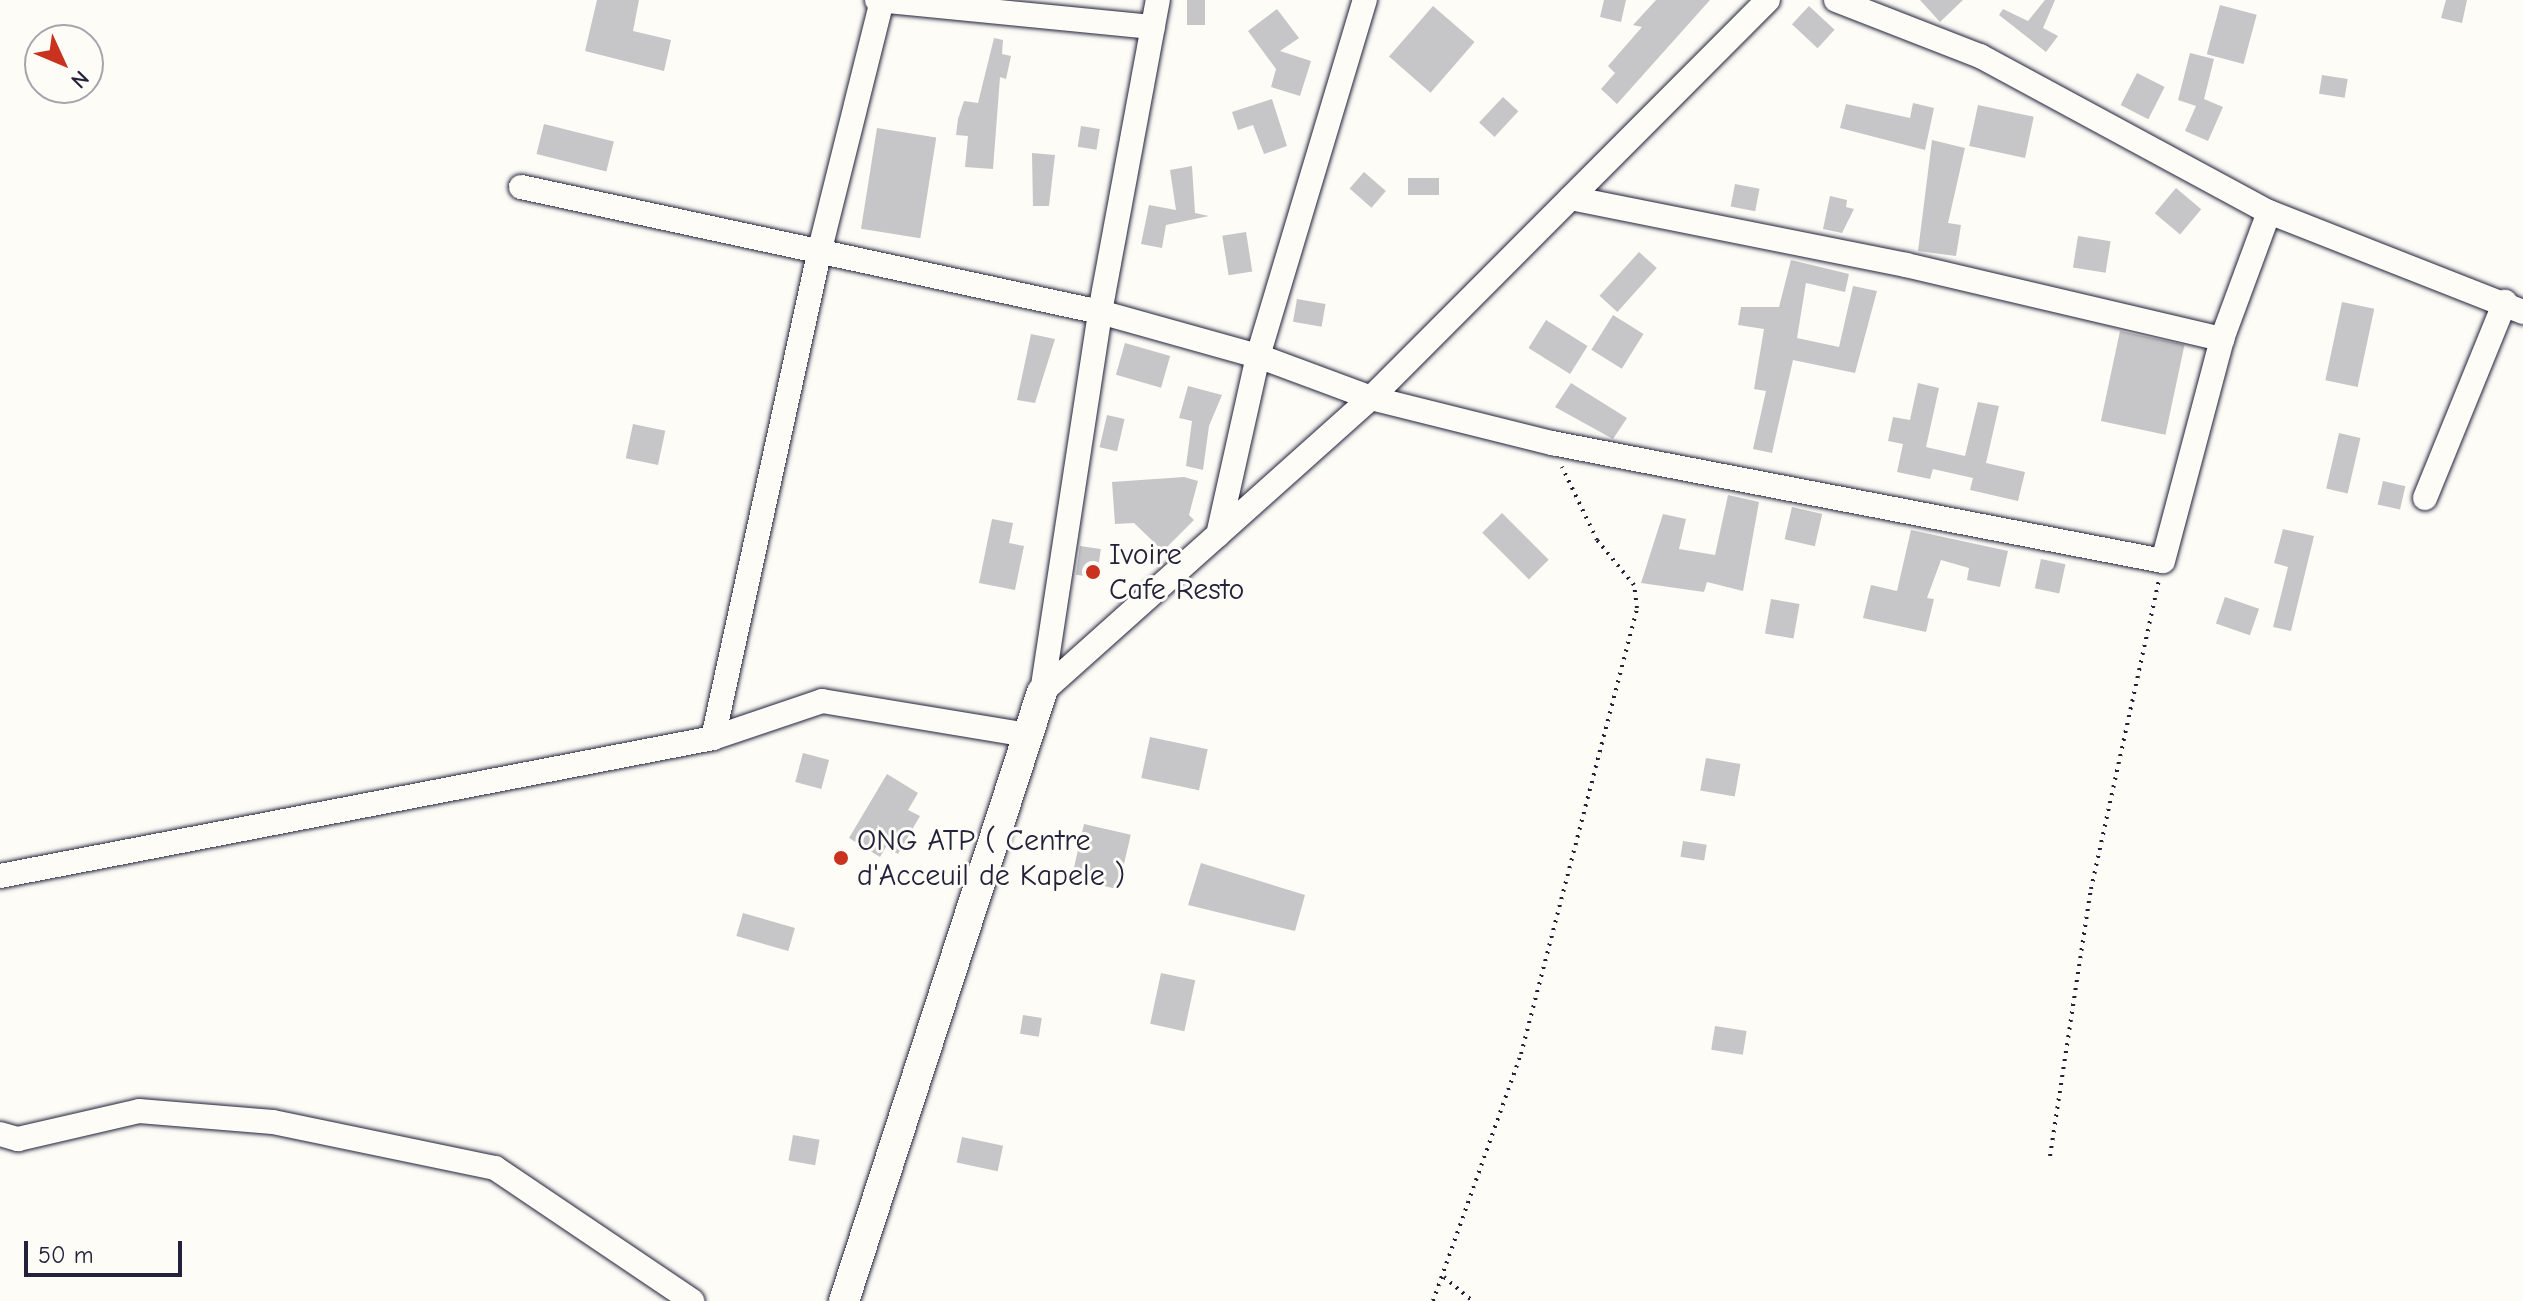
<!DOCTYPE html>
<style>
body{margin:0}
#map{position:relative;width:2523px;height:1301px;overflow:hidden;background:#fdfcf7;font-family:"Comic Neue",sans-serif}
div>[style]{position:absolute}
.building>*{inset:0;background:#c6c6c8;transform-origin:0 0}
.path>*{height:4px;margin-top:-2px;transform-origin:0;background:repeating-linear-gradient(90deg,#22223b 0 2px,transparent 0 8px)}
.roads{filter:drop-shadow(0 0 2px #22223b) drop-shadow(0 0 2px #22223b)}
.minor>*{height:24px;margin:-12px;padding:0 12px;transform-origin:12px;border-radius:12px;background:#fdfcf7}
.tertiary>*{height:30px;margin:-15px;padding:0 15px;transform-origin:15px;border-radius:15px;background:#fdfcf7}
.dots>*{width:22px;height:22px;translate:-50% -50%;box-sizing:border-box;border:4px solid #fdfcf7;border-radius:50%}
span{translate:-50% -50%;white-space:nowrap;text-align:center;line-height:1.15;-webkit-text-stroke:6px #fdfcf7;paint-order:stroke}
.poi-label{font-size:30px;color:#22223b}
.left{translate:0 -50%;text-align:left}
.north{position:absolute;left:24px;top:24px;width:80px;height:80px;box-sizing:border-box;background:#fdfcf7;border:2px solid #a5a5ac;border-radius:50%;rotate:134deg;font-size:22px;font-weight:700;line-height:32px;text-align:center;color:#22223b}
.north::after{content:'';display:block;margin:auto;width:28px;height:36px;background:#c8321e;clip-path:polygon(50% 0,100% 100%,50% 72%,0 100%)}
.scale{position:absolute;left:24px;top:1241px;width:158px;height:36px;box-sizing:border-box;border:4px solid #22223b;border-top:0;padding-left:10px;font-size:24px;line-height:28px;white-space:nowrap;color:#22223b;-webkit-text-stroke:6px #fdfcf7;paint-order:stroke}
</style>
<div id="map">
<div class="building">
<div style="clip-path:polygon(597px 0,639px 0,633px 31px,671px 40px,664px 71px,585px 51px)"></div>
<div style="left:1187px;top:0;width:18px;height:25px"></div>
<div style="clip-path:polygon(1604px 0,1626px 0,1621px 22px,1600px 17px)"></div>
<div style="clip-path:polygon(1656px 0,1710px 0,1617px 104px,1601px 89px,1615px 73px,1608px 66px,1642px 27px,1633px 25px)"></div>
<div style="clip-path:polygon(1920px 0,1963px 0,1940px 22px)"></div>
<div style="clip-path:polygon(2045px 0,2055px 0,2043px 28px,2058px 36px,2046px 52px,1999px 15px,2003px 9px,2028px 21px)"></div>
<div style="clip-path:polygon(2446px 0,2467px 0,2462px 23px,2441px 18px)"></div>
<div style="left:2220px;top:5px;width:38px;height:51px;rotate:15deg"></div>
<div style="left:1433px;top:6px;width:55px;height:67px;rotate:41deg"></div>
<div style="left:1809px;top:6px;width:35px;height:25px;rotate:43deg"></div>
<div style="clip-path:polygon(1277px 9px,1299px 38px,1280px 51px,1311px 61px,1300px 96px,1271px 87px,1276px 69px,1248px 31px)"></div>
<div style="clip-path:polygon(994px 38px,1003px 40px,1002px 54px,1011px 56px,1006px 79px,1000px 77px,993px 169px,965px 167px,968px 136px,956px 135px,958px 119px,964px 101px,978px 103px)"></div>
<div style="clip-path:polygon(2190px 53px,2214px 59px,2204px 99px,2223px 107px,2208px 141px,2185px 131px,2196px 106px,2178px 100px)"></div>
<div style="left:2137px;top:73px;width:31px;height:36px;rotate:27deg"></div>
<div style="left:2322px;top:75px;width:26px;height:19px;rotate:9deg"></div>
<div style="left:1503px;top:97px;width:21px;height:35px;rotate:43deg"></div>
<div style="clip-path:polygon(1272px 99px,1287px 146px,1264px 154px,1253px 125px,1238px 130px,1232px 112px)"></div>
<div style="clip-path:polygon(1913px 103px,1934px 108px,1925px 150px,1840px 128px,1846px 104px,1910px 118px)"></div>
<div style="left:1978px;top:105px;width:57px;height:42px;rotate:12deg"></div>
<div style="left:544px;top:124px;width:72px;height:31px;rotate:14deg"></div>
<div style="left:1081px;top:126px;width:19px;height:21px;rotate:9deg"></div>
<div style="left:877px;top:128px;width:60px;height:102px;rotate:9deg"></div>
<div style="clip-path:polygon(1932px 140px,1965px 148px,1948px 223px,1961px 225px,1956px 256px,1918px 251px)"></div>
<div style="clip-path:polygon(1032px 153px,1055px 155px,1049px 206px,1033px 206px)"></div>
<div style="clip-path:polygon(1192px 166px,1195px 213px,1209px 216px,1166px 225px,1162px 248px,1141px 244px,1149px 205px,1176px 210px,1170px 170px)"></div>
<div style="left:1364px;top:172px;width:29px;height:22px;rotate:41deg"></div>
<div style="left:1408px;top:178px;width:31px;height:17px"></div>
<div style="left:1735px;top:184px;width:25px;height:23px;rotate:11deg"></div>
<div style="left:2176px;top:188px;width:33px;height:33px;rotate:40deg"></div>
<div style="clip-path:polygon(1830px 196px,1847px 200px,1846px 207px,1854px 209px,1842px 233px,1823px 229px)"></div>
<div style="left:1246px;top:232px;width:40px;height:24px;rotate:81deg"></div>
<div style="left:2078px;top:236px;width:33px;height:32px;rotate:9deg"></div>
<div style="left:1639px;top:252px;width:24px;height:59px;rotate:42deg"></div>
<div style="clip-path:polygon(1791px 260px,1849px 274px,1845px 292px,1806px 283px,1797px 338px,1839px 347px,1853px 286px,1877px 291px,1855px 373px,1793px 360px,1772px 453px,1753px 449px,1766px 391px,1754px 389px,1764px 329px,1738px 325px,1741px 307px,1779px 307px)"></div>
<div style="left:1297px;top:299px;width:29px;height:23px;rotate:10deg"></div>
<div style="left:2342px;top:302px;width:33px;height:80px;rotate:12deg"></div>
<div style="left:1613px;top:315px;width:36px;height:41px;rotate:32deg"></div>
<div style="left:1546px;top:320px;width:49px;height:33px;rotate:32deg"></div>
<div style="left:2120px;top:331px;width:66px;height:92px;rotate:12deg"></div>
<div style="clip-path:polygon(1031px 334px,1055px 339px,1035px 403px,1017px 400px)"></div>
<div style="left:1125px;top:343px;width:47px;height:33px;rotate:16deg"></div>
<div style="clip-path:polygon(1571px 383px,1627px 418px,1613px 439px,1555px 407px)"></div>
<div style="clip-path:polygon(1918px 383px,1939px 388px,1926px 447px,1965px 456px,1978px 402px,1999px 406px,1986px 463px,2025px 472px,2018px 501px,1970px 490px,1973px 478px,1933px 469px,1930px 479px,1897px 472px,1903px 444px,1888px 441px,1893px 417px,1910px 420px)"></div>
<div style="clip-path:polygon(1188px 386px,1222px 395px,1209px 426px,1203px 470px,1186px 466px,1192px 421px,1179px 418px)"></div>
<div style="left:1107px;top:415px;width:18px;height:33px;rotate:13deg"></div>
<div style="left:633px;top:424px;width:33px;height:35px;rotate:12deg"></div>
<div style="left:2339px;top:433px;width:22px;height:57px;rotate:13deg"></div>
<div style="clip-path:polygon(1184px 477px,1198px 481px,1189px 515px,1194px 520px,1163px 551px,1134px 523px,1115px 524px,1112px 482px)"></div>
<div style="left:2383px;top:481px;width:23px;height:24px;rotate:13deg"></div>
<div style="clip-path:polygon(1728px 495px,1759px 502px,1743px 591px,1707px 582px,1704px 592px,1641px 583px,1663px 514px,1686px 519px,1679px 549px,1715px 555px)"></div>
<div style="left:1792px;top:507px;width:31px;height:33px;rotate:13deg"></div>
<div style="left:1502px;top:513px;width:66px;height:28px;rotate:45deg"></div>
<div style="clip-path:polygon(992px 519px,1013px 523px,1009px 543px,1024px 546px,1015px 590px,979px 583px)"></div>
<div style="clip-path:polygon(2283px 529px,2314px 536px,2291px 631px,2273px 627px,2288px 567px,2274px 563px)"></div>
<div style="clip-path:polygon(1911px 530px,2008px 551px,2000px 587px,1967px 580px,1969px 568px,1941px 560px,1927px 598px,1934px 599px,1926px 632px,1863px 618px,1871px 585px,1897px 591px)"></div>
<div style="left:1080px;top:546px;width:21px;height:29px;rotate:8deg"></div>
<div style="left:2041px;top:559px;width:25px;height:30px;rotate:12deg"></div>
<div style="left:2225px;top:597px;width:36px;height:28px;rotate:19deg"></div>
<div style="left:1771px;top:599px;width:29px;height:35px;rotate:10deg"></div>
<div style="left:1150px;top:737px;width:59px;height:42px;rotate:12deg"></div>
<div style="left:803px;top:753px;width:27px;height:30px;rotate:15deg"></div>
<div style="left:1706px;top:758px;width:35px;height:33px;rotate:10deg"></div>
<div style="clip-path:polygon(887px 774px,918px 793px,908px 810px,920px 816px,898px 854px,886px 847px,880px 857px,849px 838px)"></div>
<div style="left:1084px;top:824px;width:48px;height:56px;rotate:13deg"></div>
<div style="left:1683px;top:841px;width:24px;height:16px;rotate:9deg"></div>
<div style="clip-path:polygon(1201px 863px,1305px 895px,1295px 931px,1188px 905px)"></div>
<div style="left:743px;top:913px;width:54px;height:24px;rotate:16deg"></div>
<div style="left:1161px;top:973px;width:35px;height:52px;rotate:12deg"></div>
<div style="left:1023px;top:1015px;width:19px;height:19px;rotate:9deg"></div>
<div style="left:1715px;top:1026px;width:32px;height:24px;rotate:9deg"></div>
<div style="left:793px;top:1135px;width:27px;height:26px;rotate:10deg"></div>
<div style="left:962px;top:1137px;width:42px;height:26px;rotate:12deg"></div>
</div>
<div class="path">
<div style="left:2050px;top:1156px;width:270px;rotate:-81.3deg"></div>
<div style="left:2091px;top:889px;width:315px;rotate:-77.6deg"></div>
<div style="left:1444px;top:1277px;width:38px;rotate:40deg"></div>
<div style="left:1433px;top:1301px;width:262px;rotate:-70.4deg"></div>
<div style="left:1521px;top:1054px;width:461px;rotate:-75.4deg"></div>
<div style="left:1637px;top:608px;width:23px;rotate:-97deg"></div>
<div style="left:1634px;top:585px;width:58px;rotate:-129.4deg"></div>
<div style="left:1597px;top:540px;width:81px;rotate:-115.6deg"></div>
</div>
<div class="roads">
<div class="minor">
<div style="left:877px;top:0;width:277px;rotate:5.6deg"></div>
<div style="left:1836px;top:0;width:155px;rotate:21.3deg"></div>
<div style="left:1980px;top:56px;width:328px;rotate:28.4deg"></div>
<div style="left:2269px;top:212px;width:273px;rotate:21.5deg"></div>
<div style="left:521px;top:187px;width:592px;rotate:12.18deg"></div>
<div style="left:1100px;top:312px;width:164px;rotate:15.6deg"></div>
<div style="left:1258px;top:356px;width:121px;rotate:20.4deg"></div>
<div style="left:1371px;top:398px;width:187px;rotate:14deg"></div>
<div style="left:1552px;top:443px;width:622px;rotate:10.93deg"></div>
<div style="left:2163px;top:561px;width:230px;rotate:-75.1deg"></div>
<div style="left:2222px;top:339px;width:135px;rotate:-69.7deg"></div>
<div style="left:1571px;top:198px;width:342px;rotate:11.3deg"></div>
<div style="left:1906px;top:265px;width:325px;rotate:13.2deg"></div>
<div style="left:2425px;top:498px;width:212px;rotate:-67.8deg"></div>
<div style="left:1218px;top:535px;width:183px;rotate:-77.4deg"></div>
<div style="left:1258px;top:356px;width:372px;rotate:-73.3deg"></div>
<div style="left:1042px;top:692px;width:441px;rotate:-41.8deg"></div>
<div style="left:1371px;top:398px;width:562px;rotate:-45.07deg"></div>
<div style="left:1042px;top:692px;width:384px;rotate:-81.3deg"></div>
<div style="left:1100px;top:312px;width:317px;rotate:-79.5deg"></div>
<div style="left:713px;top:738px;width:501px;rotate:-77.66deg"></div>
<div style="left:820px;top:249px;width:257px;rotate:-76deg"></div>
<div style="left:0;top:876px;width:726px;rotate:-10.95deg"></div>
<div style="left:713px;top:738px;width:115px;rotate:-18.7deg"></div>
<div style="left:822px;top:701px;width:209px;rotate:9.4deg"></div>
<div style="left:0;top:1134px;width:19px;rotate:16deg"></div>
<div style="left:18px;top:1139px;width:124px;rotate:-13deg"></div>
<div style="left:139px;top:1111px;width:134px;rotate:4.7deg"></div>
<div style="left:273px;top:1122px;width:227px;rotate:11.7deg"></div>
<div style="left:495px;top:1168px;width:238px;rotate:34deg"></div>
</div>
<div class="tertiary">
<div style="left:844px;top:1301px;width:640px;rotate:-71.99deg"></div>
</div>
</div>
<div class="dots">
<div style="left:1093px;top:572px;background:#c8321e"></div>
<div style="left:841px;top:858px;background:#c8321e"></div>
</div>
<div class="poi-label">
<span class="left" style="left:1109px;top:572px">Ivoire<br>Cafe Resto</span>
<span class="left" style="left:857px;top:858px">ONG ATP ( Centre<br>d'Acceuil de Kapele )</span>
</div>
<div class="north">N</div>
<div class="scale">50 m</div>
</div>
